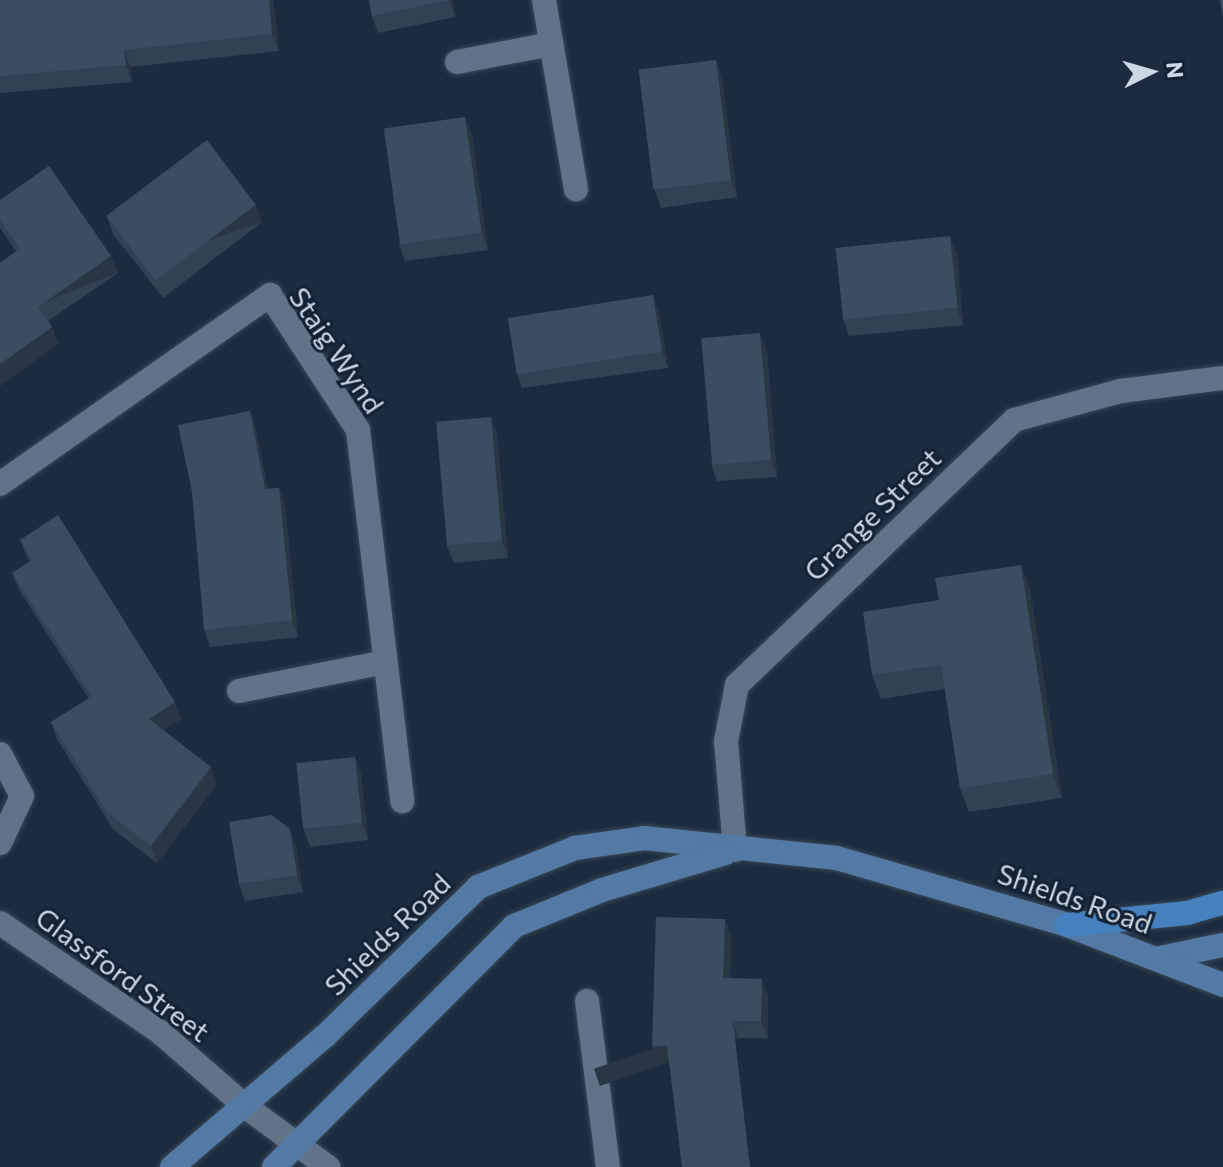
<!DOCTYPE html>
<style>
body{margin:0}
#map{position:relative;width:1223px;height:1167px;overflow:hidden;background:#1c2c3e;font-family:Commissioner,sans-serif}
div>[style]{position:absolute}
.roads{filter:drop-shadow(0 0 2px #394757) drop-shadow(0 0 2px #394757)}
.street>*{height:24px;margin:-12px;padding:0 12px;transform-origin:12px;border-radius:12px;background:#607389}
.secondary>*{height:24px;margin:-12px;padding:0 12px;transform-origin:12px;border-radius:12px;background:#527aa4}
.primary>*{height:24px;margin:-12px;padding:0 12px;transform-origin:12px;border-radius:12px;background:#4481be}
.wall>*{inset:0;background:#334253}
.shaded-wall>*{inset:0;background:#293644;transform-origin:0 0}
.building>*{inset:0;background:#3b4d61;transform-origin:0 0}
span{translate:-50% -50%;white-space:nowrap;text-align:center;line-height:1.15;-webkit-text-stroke:6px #122234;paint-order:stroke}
.street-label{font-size:28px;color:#ced8e4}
.north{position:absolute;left:1111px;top:32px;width:80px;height:80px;-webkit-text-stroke:6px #122234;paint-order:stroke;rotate:85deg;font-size:22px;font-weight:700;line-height:32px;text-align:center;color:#ced8e4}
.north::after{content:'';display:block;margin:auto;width:28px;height:36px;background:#ced8e4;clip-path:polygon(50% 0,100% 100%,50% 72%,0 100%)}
</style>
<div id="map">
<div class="roads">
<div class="street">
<div style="left:544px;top:0;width:192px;rotate:80.4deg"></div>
<div style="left:457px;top:62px;width:96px;rotate:-10.8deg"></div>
<div style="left:0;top:484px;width:330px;rotate:-35deg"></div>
<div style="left:270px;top:295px;width:161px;rotate:56.9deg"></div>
<div style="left:358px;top:430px;width:374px;rotate:83.2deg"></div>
<div style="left:239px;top:691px;width:149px;rotate:-11.2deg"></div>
<div style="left:0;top:754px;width:47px;rotate:62.4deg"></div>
<div style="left:22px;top:796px;width:52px;rotate:115.1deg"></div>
<div style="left:735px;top:850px;width:109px;rotate:-94.7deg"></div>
<div style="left:726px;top:741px;width:57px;rotate:-78.9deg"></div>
<div style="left:737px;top:685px;width:383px;rotate:-43.7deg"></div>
<div style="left:1014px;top:420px;width:111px;rotate:-15.2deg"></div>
<div style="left:1121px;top:391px;width:103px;rotate:-7.3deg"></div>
<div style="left:0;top:923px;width:195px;rotate:34.3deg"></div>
<div style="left:161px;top:1033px;width:113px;rotate:41deg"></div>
<div style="left:246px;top:1107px;width:102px;rotate:36.2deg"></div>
<div style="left:587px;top:1001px;width:167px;rotate:82.8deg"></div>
</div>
<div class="secondary">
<div style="left:1160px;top:958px;width:64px;rotate:-11.7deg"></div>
<div style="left:172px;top:1167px;width:201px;rotate:-40.6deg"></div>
<div style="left:325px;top:1036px;width:214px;rotate:-44.2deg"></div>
<div style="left:478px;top:887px;width:105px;rotate:-21.9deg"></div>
<div style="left:575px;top:848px;width:70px;rotate:-8.2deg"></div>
<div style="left:644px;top:838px;width:194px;rotate:5.9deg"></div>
<div style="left:837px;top:858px;width:240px;rotate:16.2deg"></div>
<div style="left:1067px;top:925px;width:167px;rotate:21deg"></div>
<div style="left:274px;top:1167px;width:340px;rotate:-45.1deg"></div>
<div style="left:514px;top:926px;width:95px;rotate:-22.2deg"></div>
<div style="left:602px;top:890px;width:128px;rotate:-16.7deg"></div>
</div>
<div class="primary">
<div style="left:1067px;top:925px;width:121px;rotate:-5.7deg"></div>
<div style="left:1187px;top:913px;width:37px;rotate:-16deg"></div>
</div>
</div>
<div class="wall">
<div style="clip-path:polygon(0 0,273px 0,279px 51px,130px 67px,132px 82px,0 93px)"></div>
<div style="clip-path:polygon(369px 0,452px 0,455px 17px,378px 33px,372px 16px)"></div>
<div style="clip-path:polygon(716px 60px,722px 77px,737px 197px,661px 208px,655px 190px)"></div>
<div style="clip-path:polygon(472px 134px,488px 250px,405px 261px,399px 244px)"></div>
<div style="clip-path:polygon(49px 166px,111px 256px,118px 273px,48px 321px,52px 327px,58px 344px,0 386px,0 263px,16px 251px,0 228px,0 200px)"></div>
<div style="clip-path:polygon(107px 217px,262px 222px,163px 298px,113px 234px)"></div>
<div style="clip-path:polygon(957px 253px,963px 325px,849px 336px,843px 319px)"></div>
<div style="clip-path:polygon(659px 312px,668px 368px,522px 388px,516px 371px)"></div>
<div style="clip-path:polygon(767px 350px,777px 477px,717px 481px,711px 464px)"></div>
<div style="clip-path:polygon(250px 411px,256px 428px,268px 489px,279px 488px,285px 505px,298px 637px,210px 647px,204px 630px)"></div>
<div style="clip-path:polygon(491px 417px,497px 434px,508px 558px,454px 563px,447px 546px)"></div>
<div style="clip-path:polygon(20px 540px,181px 719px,163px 730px,217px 784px,157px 863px,113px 829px,57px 739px,51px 722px,89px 699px,19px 590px,12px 573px,29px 562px)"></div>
<div style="clip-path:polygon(1021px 565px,1030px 589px,1062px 798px,969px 812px,960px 788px,945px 689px,881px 699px,872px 675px,939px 600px)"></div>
<div style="clip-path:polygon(355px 757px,361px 774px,368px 840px,310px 847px,304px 830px)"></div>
<div style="clip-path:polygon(296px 846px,303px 892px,245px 901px,239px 884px)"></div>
<div style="clip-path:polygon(725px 919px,731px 936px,730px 978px,762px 979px,768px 997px,768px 1038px,739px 1038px,669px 1063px,659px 1063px,652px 1046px)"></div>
</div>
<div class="shaded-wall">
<div style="clip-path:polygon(269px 0,273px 0,279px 51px,272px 34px)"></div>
<div style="clip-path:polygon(449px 0,452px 0,455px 17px)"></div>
<div style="clip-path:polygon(124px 50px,130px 67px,132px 82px,126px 65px)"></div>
<div style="clip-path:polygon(716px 60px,722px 77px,737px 197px,731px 180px)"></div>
<div style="clip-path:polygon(465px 117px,472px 134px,488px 250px,482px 233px)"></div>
<div style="left:256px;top:205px;width:18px;height:126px;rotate:71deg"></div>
<div style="clip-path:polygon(950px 236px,957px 253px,963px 325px,957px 308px)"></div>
<div style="left:111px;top:256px;width:18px;height:89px;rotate:68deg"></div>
<div style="clip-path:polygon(653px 295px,659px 312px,668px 368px,662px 351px)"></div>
<div style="clip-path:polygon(52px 327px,58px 344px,0 386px,0 364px)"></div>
<div style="clip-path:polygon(760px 333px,767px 350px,777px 477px,771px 460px)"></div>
<div style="clip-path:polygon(250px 411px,256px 428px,271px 506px,265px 489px)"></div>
<div style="clip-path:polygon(491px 417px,497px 434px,508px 558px,502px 541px)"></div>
<div style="clip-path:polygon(279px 488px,285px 505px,298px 637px,292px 620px)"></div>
<div style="clip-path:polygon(1021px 565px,1030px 589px,1062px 798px,1053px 774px)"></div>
<div style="clip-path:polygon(175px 702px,181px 719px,155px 736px,149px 719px)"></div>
<div style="clip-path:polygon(355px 757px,361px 774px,368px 840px,362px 823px)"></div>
<div style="clip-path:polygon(211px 767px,217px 784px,157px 863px,151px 846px)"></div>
<div style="clip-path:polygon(290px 829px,296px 846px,303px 892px,297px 875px)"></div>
<div style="clip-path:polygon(725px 919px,731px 936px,729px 995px,723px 978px)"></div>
<div style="clip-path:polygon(762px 979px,768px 997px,768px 1038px,761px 1021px)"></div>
<div style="left:733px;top:1021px;width:18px;height:147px;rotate:71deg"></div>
</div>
<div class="building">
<div style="clip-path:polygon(0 0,269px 0,272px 34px,124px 50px,126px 65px,0 76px)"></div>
<div style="clip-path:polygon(369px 0,449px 0,372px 16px)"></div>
<div style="clip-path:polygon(1220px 0,1223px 0,1223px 18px)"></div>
<div style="left:716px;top:60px;width:121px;height:78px;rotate:83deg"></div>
<div style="left:465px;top:117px;width:117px;height:82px;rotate:82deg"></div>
<div style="left:207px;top:140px;width:81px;height:126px;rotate:53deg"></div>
<div style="clip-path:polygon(49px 166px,111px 256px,38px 307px,52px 327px,0 364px,0 263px,20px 249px,0 220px,0 200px)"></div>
<div style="left:950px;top:236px;width:72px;height:115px;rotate:84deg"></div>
<div style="left:653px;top:295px;width:57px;height:147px;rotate:81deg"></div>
<div style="left:760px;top:333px;width:127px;height:59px;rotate:85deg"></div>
<div style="clip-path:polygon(250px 411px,265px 489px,279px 488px,292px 620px,204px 630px,192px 492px,178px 425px)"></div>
<div style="left:491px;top:417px;width:124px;height:55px;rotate:85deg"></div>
<div style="clip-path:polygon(58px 515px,175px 702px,149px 719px,211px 767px,151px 846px,107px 812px,51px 722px,92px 696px,12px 573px,32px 560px,20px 540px)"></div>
<div style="clip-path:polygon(1021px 565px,1053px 774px,960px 788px,941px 665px,872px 675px,863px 612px,939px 600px,935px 578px)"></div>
<div style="left:355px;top:757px;width:66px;height:59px;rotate:84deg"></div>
<div style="clip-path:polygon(272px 815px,290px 829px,297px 875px,239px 884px,229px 822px)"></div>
<div style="clip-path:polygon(656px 917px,725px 919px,723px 978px,762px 979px,761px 1021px,733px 1021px,750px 1167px,682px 1167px,667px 1046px,652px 1046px)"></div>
</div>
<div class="street-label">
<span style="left:337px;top:350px;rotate:56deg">Staig Wynd</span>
<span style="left:872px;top:514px;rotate:-44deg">Grange Street</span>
<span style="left:1075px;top:898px;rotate:19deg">Shields Road</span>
<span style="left:387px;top:934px;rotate:-44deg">Shields Road</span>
<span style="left:123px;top:974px;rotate:36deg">Glassford Street</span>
</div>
<div class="north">N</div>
</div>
